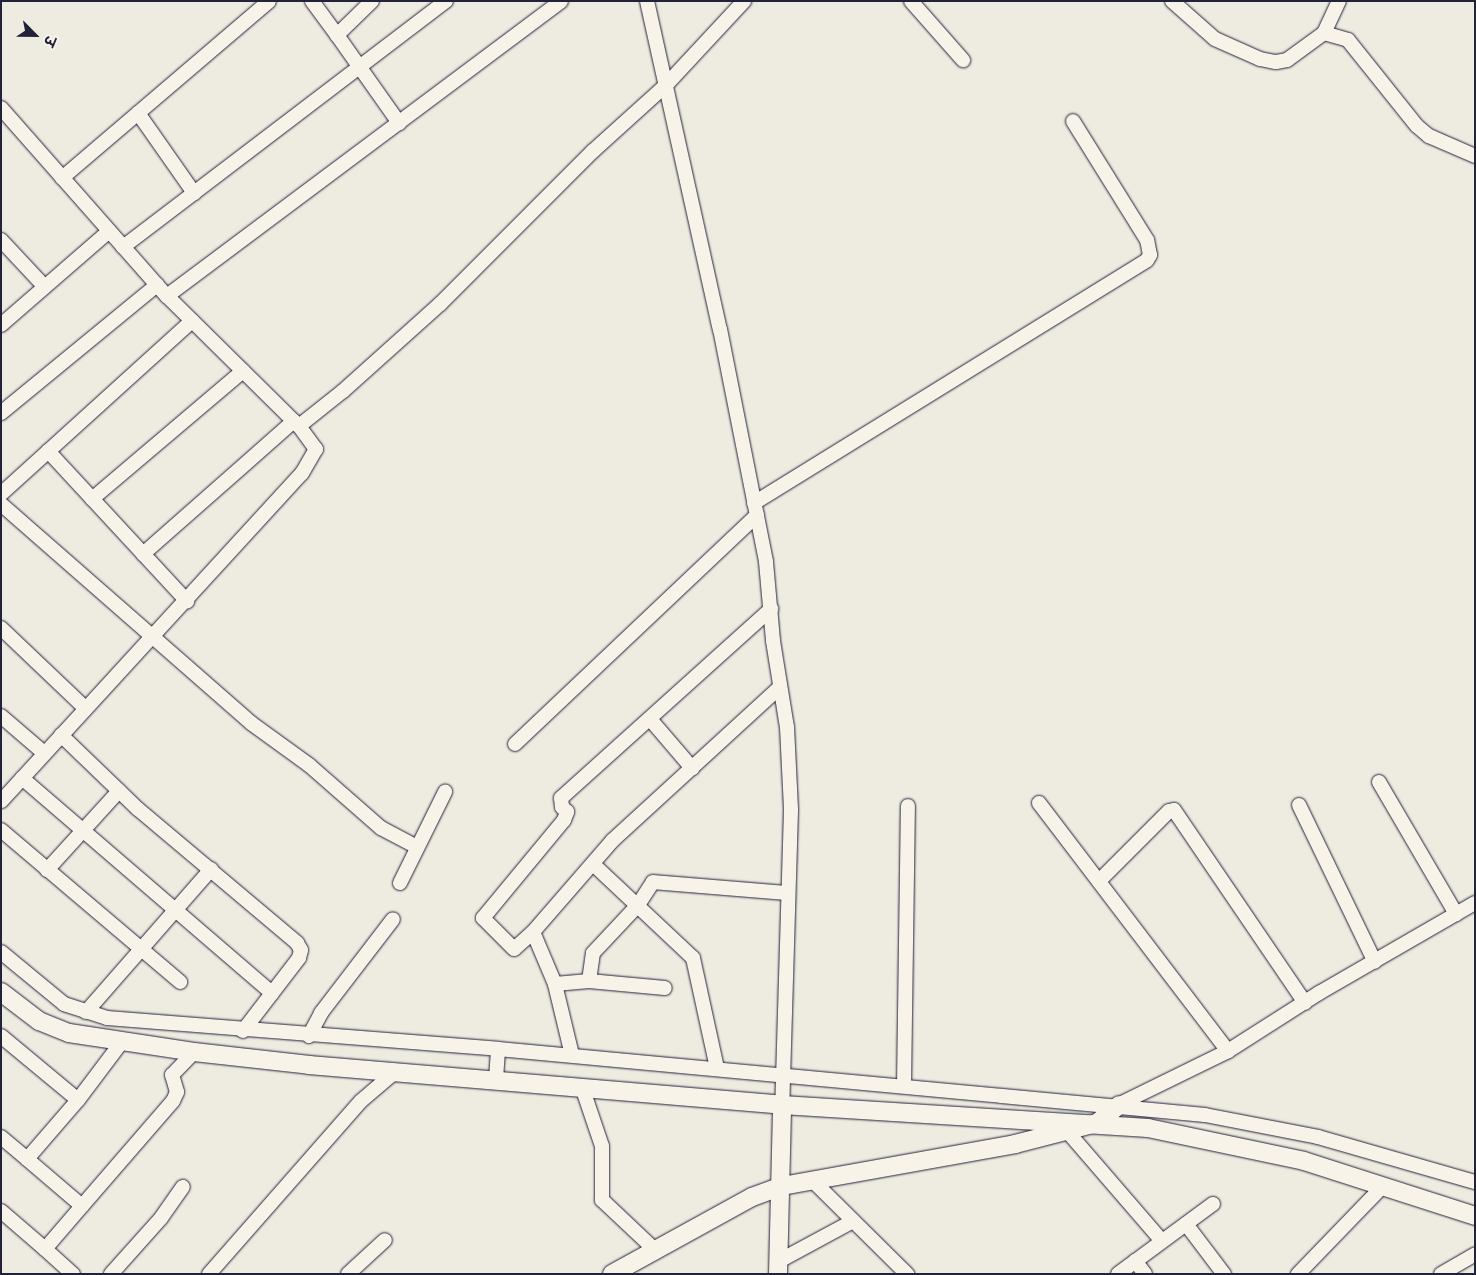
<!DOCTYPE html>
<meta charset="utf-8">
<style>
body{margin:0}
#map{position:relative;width:1476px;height:1275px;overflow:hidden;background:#eeebe1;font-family:Caveat,"Playpen Sans Deva",sans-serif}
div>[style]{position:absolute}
.roads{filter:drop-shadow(0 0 1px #22223b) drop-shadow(0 0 1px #22223b)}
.minor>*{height:14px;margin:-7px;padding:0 7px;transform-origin:7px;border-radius:7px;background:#f7f3e8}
.tertiary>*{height:18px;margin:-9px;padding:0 9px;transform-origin:9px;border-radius:9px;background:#f7f3e8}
span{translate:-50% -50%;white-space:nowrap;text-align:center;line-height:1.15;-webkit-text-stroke:5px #f7f3e8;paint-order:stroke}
.frame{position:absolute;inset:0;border:2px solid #22223b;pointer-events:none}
.north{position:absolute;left:10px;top:10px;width:50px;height:50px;-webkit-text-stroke:4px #f7f3e8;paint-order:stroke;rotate:113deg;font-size:14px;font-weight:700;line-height:20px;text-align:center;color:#22223b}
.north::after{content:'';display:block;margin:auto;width:18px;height:22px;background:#22223b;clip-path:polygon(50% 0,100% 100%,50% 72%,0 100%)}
</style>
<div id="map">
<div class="roads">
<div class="minor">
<div style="left:312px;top:1px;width:42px;rotate:53.7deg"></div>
<div style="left:372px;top:1px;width:49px;rotate:135.8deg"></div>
<div style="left:337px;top:35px;width:108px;rotate:54.8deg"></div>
<div style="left:647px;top:1px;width:336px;rotate:77.5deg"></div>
<div style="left:720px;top:329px;width:237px;rotate:78.8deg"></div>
<div style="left:766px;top:562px;width:79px;rotate:84.9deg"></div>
<div style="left:773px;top:641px;width:87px;rotate:80.8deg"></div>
<div style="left:787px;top:727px;width:83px;rotate:87.2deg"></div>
<div style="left:791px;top:810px;width:295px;rotate:91.7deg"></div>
<div style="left:911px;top:1px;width:79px;rotate:48.6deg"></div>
<div style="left:1172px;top:1px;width:57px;rotate:41.5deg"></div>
<div style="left:1215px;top:39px;width:49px;rotate:24deg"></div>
<div style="left:1260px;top:59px;width:16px;rotate:11deg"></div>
<div style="left:1276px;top:62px;width:11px;rotate:-10deg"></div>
<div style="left:1287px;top:60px;width:46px;rotate:-36.1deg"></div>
<div style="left:1324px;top:33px;width:25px;rotate:16deg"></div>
<div style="left:1348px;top:40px;width:110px;rotate:51.3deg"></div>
<div style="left:1417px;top:126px;width:16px;rotate:40deg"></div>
<div style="left:1429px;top:136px;width:50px;rotate:23.5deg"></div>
<div style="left:1324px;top:33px;width:35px;rotate:-65deg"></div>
<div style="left:1px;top:108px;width:251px;rotate:48.6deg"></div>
<div style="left:167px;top:296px;width:185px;rotate:44.6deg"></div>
<div style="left:299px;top:426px;width:29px;rotate:54deg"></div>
<div style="left:316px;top:449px;width:28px;rotate:120deg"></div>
<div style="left:302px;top:473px;width:445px;rotate:132.5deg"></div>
<div style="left:138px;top:113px;width:98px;rotate:55deg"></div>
<div style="left:62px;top:178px;width:272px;rotate:-40.5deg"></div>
<div style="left:1px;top:240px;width:64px;rotate:46.9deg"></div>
<div style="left:123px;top:247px;width:406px;rotate:-37.3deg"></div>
<div style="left:167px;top:296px;width:492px;rotate:-36.8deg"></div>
<div style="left:1px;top:325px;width:143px;rotate:-41deg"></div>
<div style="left:1px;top:413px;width:202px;rotate:-39.4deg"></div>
<div style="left:299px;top:426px;width:56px;rotate:-38.5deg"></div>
<div style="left:343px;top:391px;width:130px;rotate:-41.9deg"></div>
<div style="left:440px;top:304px;width:216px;rotate:-45deg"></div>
<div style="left:593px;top:151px;width:98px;rotate:-42.1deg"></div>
<div style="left:666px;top:85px;width:115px;rotate:-47.1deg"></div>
<div style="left:48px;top:451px;width:205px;rotate:47.2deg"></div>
<div style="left:1px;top:494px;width:258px;rotate:-42.2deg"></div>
<div style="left:92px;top:499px;width:198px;rotate:-40.3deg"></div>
<div style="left:754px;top:503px;width:462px;rotate:-31.7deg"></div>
<div style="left:1147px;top:260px;width:6px;rotate:-59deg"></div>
<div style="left:1150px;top:255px;width:15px;rotate:-101deg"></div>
<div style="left:1147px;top:240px;width:140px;rotate:-121.9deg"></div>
<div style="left:1px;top:504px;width:332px;rotate:41.2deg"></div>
<div style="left:251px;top:723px;width:72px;rotate:35.9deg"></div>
<div style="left:309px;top:765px;width:96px;rotate:41.2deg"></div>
<div style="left:381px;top:828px;width:41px;rotate:27.8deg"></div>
<div style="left:143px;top:554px;width:201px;rotate:-41.4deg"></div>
<div style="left:1px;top:628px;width:117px;rotate:43.6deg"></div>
<div style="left:1px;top:716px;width:57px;rotate:40.7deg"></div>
<div style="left:650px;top:719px;width:65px;rotate:49.4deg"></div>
<div style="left:61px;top:735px;width:107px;rotate:43.9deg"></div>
<div style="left:138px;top:809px;width:208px;rotate:40.1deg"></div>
<div style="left:297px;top:943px;width:8px;rotate:60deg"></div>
<div style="left:301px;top:950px;width:8px;rotate:104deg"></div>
<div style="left:299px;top:958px;width:92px;rotate:127.5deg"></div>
<div style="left:515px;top:744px;width:333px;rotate:-43.4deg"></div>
<div style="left:22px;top:778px;width:330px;rotate:40.7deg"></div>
<div style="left:1379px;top:782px;width:153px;rotate:59.7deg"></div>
<div style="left:1039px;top:803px;width:312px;rotate:52.7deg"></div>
<div style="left:1299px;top:805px;width:174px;rotate:64.2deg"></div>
<div style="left:1px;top:830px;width:235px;rotate:40.3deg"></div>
<div style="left:593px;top:864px;width:137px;rotate:43.2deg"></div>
<div style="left:693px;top:958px;width:113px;rotate:77.7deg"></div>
<div style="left:47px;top:870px;width:107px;rotate:-47.7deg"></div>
<div style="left:1099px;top:881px;width:99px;rotate:-45deg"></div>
<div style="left:1169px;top:811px;width:5px;rotate:-11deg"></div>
<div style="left:1174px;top:810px;width:233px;rotate:55.8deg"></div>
<div style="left:400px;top:883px;width:102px;rotate:-63.7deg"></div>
<div style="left:533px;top:932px;width:25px;rotate:138deg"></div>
<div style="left:514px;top:949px;width:44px;rotate:-135deg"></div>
<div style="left:483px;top:918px;width:127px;rotate:-50.4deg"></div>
<div style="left:564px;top:820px;width:9px;rotate:-69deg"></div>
<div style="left:567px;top:812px;width:7px;rotate:-135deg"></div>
<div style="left:562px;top:807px;width:9px;rotate:-96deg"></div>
<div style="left:561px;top:798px;width:283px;rotate:-42deg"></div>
<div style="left:1px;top:952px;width:82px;rotate:39.5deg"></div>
<div style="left:64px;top:1004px;width:45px;rotate:18deg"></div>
<div style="left:107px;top:1018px;width:392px;rotate:4.5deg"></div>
<div style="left:498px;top:1049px;width:710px;rotate:5.33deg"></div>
<div style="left:1205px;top:1115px;width:115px;rotate:11deg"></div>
<div style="left:1318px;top:1137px;width:163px;rotate:16deg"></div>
<div style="left:589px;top:981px;width:76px;rotate:5.3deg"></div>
<div style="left:555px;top:984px;width:34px;rotate:-5deg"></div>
<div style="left:589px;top:981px;width:28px;rotate:-82deg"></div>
<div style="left:593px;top:953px;width:66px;rotate:-46.8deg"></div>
<div style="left:638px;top:905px;width:27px;rotate:-57deg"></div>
<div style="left:653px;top:882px;width:133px;rotate:4.7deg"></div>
<div style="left:86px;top:1012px;width:190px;rotate:-48.8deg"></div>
<div style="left:1px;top:1036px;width:100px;rotate:39.7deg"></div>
<div style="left:78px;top:1100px;width:71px;rotate:-53deg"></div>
<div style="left:309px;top:1036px;width:26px;rotate:-62deg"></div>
<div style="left:321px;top:1013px;width:118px;rotate:-52.5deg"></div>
<div style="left:572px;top:1055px;width:73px;rotate:-103.5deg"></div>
<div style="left:555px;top:984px;width:56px;rotate:-112.9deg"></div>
<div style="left:533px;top:932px;width:122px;rotate:-49deg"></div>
<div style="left:613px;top:840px;width:226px;rotate:-42.5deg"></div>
<div style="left:496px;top:1079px;width:30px;rotate:-86deg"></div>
<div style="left:904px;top:1086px;width:280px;rotate:-89.2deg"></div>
<div style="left:582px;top:1087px;width:62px;rotate:71.3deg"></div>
<div style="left:602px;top:1146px;width:54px;rotate:90deg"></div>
<div style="left:602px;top:1200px;width:71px;rotate:43.3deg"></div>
<div style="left:1120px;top:1104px;width:120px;rotate:-26.1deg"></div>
<div style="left:1228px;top:1051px;width:108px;rotate:-32.5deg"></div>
<div style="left:1319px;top:993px;width:180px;rotate:-30deg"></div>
<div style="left:1067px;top:1131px;width:145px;rotate:49.2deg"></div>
<div style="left:1px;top:1137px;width:34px;rotate:40deg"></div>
<div style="left:27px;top:1159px;width:78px;rotate:-49.2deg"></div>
<div style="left:27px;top:1159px;width:72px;rotate:40.5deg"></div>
<div style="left:82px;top:1206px;width:139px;rotate:-49.1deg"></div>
<div style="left:173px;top:1101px;width:10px;rotate:-66deg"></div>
<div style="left:177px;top:1092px;width:18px;rotate:-106deg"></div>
<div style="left:172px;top:1075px;width:32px;rotate:-46deg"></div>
<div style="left:812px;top:1180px;width:134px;rotate:44.7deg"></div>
<div style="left:1px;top:1211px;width:58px;rotate:40.8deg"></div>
<div style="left:45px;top:1249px;width:57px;rotate:-49.3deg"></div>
<div style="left:1186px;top:1224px;width:63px;rotate:52.8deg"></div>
<div style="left:45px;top:1249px;width:38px;rotate:42deg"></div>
<div style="left:779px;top:1261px;width:84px;rotate:-28.4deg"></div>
<div style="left:1135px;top:1261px;width:16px;rotate:52deg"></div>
<div style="left:111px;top:1274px;width:75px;rotate:-48.2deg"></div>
<div style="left:161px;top:1218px;width:38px;rotate:-55deg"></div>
<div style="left:209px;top:1274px;width:230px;rotate:-48.7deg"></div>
<div style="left:361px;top:1101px;width:46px;rotate:-40.6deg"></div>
<div style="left:348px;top:1274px;width:50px;rotate:-42.6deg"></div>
<div style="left:1118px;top:1274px;width:118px;rotate:-36.4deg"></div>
<div style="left:1298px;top:1274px;width:122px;rotate:-46deg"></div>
<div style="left:1441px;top:1274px;width:39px;rotate:-30deg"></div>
</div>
<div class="tertiary">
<div style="left:1px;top:992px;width:48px;rotate:37.3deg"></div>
<div style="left:39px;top:1021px;width:32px;rotate:22deg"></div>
<div style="left:69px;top:1033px;width:126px;rotate:8.6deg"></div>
<div style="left:194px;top:1052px;width:116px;rotate:6.4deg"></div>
<div style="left:309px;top:1065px;width:475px;rotate:4.8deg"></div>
<div style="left:782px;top:1105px;width:367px;rotate:3.6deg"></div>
<div style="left:1148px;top:1128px;width:159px;rotate:11.9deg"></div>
<div style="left:1304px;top:1161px;width:180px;rotate:17.8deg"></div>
<div style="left:612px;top:1274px;width:160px;rotate:-28.8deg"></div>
<div style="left:752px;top:1197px;width:32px;rotate:-20deg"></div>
<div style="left:782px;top:1186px;width:237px;rotate:-10.2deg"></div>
<div style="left:1015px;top:1144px;width:85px;rotate:-14.4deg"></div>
<div style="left:1097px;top:1123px;width:28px;rotate:-39deg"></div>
<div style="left:778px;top:1274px;width:169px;rotate:-88.6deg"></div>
</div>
</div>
<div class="frame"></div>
<div class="north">उ</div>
</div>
